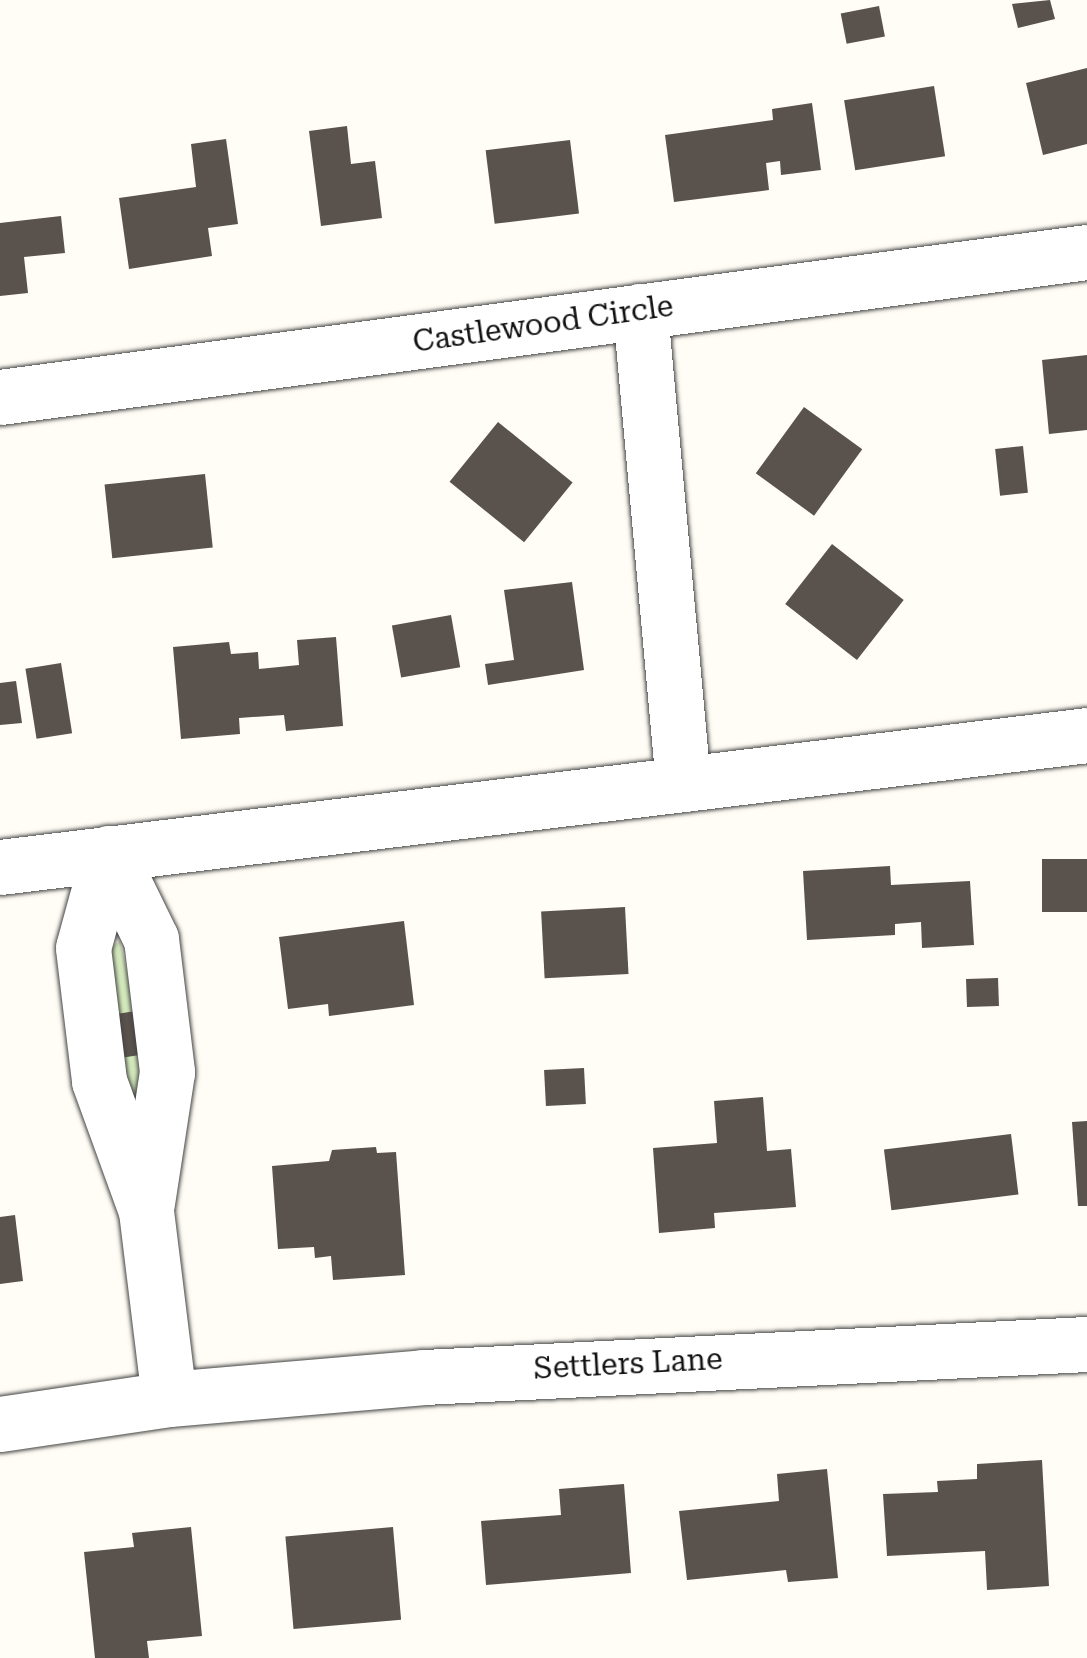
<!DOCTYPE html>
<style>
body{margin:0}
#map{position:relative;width:1087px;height:1658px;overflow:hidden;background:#fffdf5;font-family:"Roboto Serif",serif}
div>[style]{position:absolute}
.green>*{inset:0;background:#d5ebbd}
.building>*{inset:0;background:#5a524d;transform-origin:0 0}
.roads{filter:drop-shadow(0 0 2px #444) drop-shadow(0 0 2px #444)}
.street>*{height:55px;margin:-27.5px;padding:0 27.5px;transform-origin:27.5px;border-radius:27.5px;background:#fff}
span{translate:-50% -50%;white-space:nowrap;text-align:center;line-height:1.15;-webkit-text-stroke:10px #fff;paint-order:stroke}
.street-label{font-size:30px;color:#111}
</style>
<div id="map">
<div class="green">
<div style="clip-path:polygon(120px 941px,150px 1074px,130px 1110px,108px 949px)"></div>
</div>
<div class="building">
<div style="clip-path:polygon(1050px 0,1055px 19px,1018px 28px,1012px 4px)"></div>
<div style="left:879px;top:6px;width:31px;height:39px;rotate:79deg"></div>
<div style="clip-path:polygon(1087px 68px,1087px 144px,1043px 155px,1026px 83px)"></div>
<div style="left:934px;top:86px;width:71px;height:91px;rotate:81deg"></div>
<div style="clip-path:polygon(812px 103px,821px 170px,781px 175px,780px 161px,766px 163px,769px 190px,674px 202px,665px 135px,773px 120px,772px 109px)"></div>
<div style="clip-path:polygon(347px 126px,351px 164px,375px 161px,382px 218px,321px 226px,309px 131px)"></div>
<div style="clip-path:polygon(226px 139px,238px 224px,208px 228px,212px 256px,129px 269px,119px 198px,196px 187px,191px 144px)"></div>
<div style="left:570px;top:140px;width:74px;height:85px;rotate:83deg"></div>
<div style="clip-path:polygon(61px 216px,65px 253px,24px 257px,28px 293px,0 296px,0 223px)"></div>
<div style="clip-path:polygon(1087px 355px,1087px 430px,1049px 434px,1042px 360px)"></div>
<div style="left:804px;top:407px;width:72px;height:82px;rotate:36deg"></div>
<div style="left:498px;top:422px;width:96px;height:77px;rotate:39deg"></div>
<div style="left:1023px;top:446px;width:47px;height:28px;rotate:84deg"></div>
<div style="left:205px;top:474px;width:74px;height:101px;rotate:84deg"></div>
<div style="left:832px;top:544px;width:91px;height:76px;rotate:38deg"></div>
<div style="clip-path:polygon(572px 582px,584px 670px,488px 685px,485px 664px,514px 660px,504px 590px)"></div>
<div style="left:451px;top:615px;width:53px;height:60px;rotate:80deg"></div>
<div style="clip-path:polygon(336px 637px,343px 726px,286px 731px,284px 715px,239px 718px,240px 734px,181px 739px,173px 647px,229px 642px,231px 654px,258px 652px,259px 669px,299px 665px,297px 640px)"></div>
<div style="left:61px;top:663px;width:71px;height:36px;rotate:81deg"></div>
<div style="clip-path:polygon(16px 681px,22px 723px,0 725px,0 683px)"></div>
<div style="left:1087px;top:859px;width:53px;height:45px;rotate:90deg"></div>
<div style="clip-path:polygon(890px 866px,891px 885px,970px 881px,974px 945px,922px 948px,921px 922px,895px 924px,895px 935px,807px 940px,803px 871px)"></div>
<div style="left:625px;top:907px;width:67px;height:84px;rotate:87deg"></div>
<div style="clip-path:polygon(404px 921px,414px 1005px,329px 1016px,328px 1004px,288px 1009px,279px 937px)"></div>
<div style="left:998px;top:978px;width:28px;height:32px;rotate:88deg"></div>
<div style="left:136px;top:1011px;width:44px;height:23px;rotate:81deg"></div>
<div style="left:584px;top:1068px;width:36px;height:40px;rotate:87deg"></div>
<div style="clip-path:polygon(763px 1097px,767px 1151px,791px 1149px,796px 1207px,714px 1213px,715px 1228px,659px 1233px,653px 1148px,717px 1143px,714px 1101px)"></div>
<div style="clip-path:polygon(1087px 1121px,1087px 1206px,1078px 1206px,1072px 1122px)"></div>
<div style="left:1011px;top:1134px;width:61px;height:128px;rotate:83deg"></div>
<div style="clip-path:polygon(376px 1147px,377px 1153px,396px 1152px,405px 1275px,333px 1280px,331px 1256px,315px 1258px,314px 1247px,278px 1249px,272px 1166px,329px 1161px,332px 1150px)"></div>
<div style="clip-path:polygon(15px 1215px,23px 1281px,0 1284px,0 1217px)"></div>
<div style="clip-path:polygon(1042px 1460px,1049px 1586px,987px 1590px,985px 1551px,887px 1556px,883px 1494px,938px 1492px,937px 1481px,977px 1479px,977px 1464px)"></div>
<div style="clip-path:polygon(827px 1469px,838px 1578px,788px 1582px,786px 1570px,687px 1580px,679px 1511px,779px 1501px,777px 1474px)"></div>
<div style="clip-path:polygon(624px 1484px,631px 1573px,486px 1585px,481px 1521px,561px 1515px,559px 1489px)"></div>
<div style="clip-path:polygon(191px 1527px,202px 1636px,147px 1641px,149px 1658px,95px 1658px,84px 1552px,134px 1547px,132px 1533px)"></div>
<div style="left:393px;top:1527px;width:93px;height:108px;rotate:85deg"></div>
</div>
<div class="roads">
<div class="street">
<div style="left:640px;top:311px;width:475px;rotate:84.8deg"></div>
<div style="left:0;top:397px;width:1097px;rotate:-7.6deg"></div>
<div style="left:109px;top:853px;width:98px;rotate:105.3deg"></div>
<div style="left:83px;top:948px;width:134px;rotate:83.1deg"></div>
<div style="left:99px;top:1081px;width:138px;rotate:70.1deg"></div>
<div style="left:146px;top:1211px;width:189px;rotate:83deg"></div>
<div style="left:109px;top:853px;width:96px;rotate:64deg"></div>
<div style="left:151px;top:939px;width:134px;rotate:83.1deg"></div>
<div style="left:167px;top:1072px;width:133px;rotate:98.7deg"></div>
<div style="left:0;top:867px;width:1095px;rotate:-6.92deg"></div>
<div style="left:0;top:1424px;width:171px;rotate:-8.4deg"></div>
<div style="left:169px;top:1399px;width:256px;rotate:-4.9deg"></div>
<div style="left:424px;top:1377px;width:664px;rotate:-2.85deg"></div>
</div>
</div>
<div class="street-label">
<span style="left:543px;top:324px;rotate:-8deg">Castlewood Circle</span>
<span style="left:628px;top:1364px;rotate:-3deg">Settlers Lane</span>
</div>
</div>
